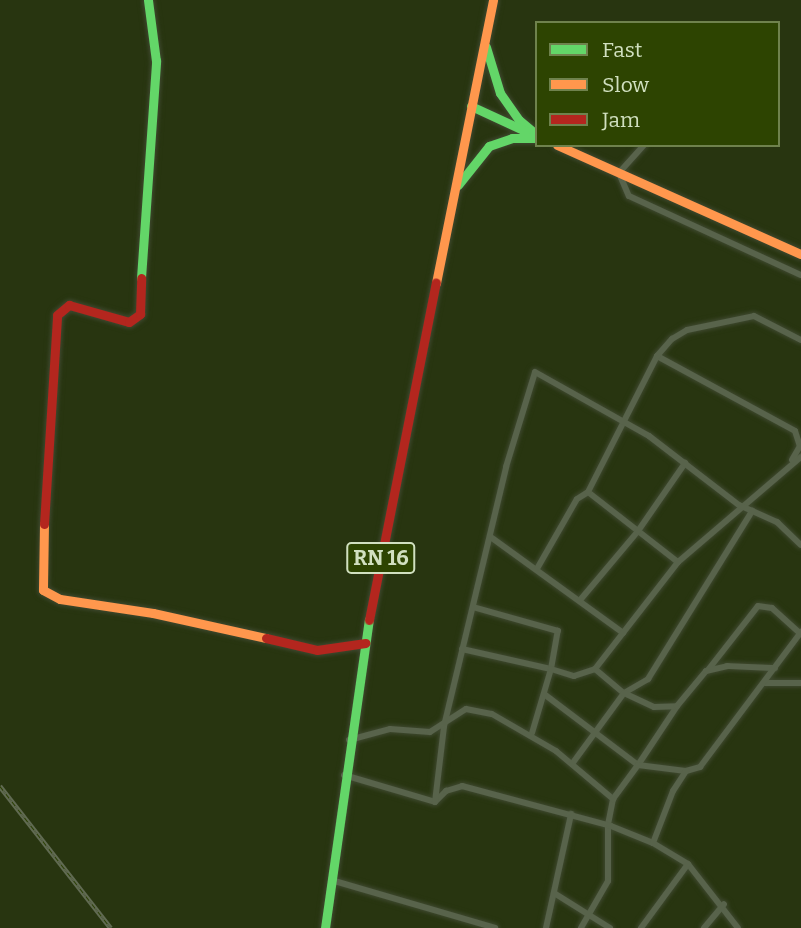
<!DOCTYPE html>
<style>
body{margin:0}
#map{position:relative;width:801px;height:928px;overflow:hidden;background:#283510;font-family:Bitter,serif}
div>[style]{position:absolute}
.roads{filter:drop-shadow(0 0 2px #3f4930) drop-shadow(0 0 2px #3f4930)}
.street>*{height:6px;margin:-3px;padding:0 3px;transform-origin:3px;border-radius:3px;background:#58634b}
.fast>*{height:9px;margin:-4.5px;padding:0 4.5px;transform-origin:4.5px;border-radius:4.5px;background:#63d668}
.slow>*{height:9px;margin:-4.5px;padding:0 4.5px;transform-origin:4.5px;border-radius:4.5px;background:#ff974d}
.jam>*{height:9px;margin:-4.5px;padding:0 4.5px;transform-origin:4.5px;border-radius:4.5px;background:#b3261e}
.rail>*{height:4.5px;margin-top:-2.25px;transform-origin:0;background:repeating-linear-gradient(90deg,#2d4401 0 5px,#616b52 0 10px);box-sizing:border-box;border-block:2px solid #616b52}
span{translate:-50% -50%;white-space:nowrap;text-align:center;line-height:1.15;-webkit-text-stroke:5px #2d4401;paint-order:stroke}
.shield-label span{padding:2px 5px;background:#2d4401;border:2px solid;border-radius:5px;-webkit-text-stroke-width:0}
.shield-label{font-size:21px;color:#d1e0c0;font-weight:700}
.legend{position:absolute;left:535px;top:21px;width:245px;height:126px;box-sizing:border-box;background:#2d4401;border:2px solid #6f824d;margin:0;padding:9px 12px;list-style:none;font-size:21px;color:#d1e0c0}
.legend li{display:flex;align-items:center;gap:14px;height:35px}
.legend b{width:35px;border:2px solid #6f824d}
</style>
<div id="map">
<div class="roads">
<div class="street">
<div style="left:644px;top:145px;width:38px;rotate:132deg"></div>
<div style="left:619px;top:173px;width:25px;rotate:67deg"></div>
<div style="left:629px;top:196px;width:189px;rotate:24.7deg"></div>
<div style="left:657px;top:356px;width:157px;rotate:28.5deg"></div>
<div style="left:795px;top:431px;width:16px;rotate:72deg"></div>
<div style="left:800px;top:446px;width:16px;rotate:120deg"></div>
<div style="left:588px;top:492px;width:114px;rotate:37.9deg"></div>
<div style="left:492px;top:538px;width:162px;rotate:35.9deg"></div>
<div style="left:538px;top:567px;width:78px;rotate:-60.2deg"></div>
<div style="left:577px;top:499px;width:13px;rotate:-32deg"></div>
<div style="left:588px;top:492px;width:153px;rotate:-63.1deg"></div>
<div style="left:657px;top:356px;width:23px;rotate:-49deg"></div>
<div style="left:672px;top:339px;width:17px;rotate:-31deg"></div>
<div style="left:687px;top:330px;width:68px;rotate:-11.8deg"></div>
<div style="left:754px;top:316px;width:53px;rotate:27.1deg"></div>
<div style="left:581px;top:599px;width:89px;rotate:-50deg"></div>
<div style="left:638px;top:531px;width:83px;rotate:-55.3deg"></div>
<div style="left:462px;top:649px;width:91px;rotate:12.7deg"></div>
<div style="left:551px;top:669px;width:39px;rotate:-80deg"></div>
<div style="left:558px;top:631px;width:88px;rotate:-164.2deg"></div>
<div style="left:595px;top:669px;width:135px;rotate:-52.2deg"></div>
<div style="left:678px;top:562px;width:162px;rotate:-40.5deg"></div>
<div style="left:708px;top:670px;width:81px;rotate:-52deg"></div>
<div style="left:758px;top:606px;width:14px;rotate:8deg"></div>
<div style="left:772px;top:608px;width:38px;rotate:42deg"></div>
<div style="left:765px;top:683px;width:36px"></div>
<div style="left:544px;top:694px;width:118px;rotate:37.1deg"></div>
<div style="left:638px;top:765px;width:71px;rotate:-56.5deg"></div>
<div style="left:532px;top:733px;width:67px;rotate:-73.5deg"></div>
<div style="left:551px;top:669px;width:24px;rotate:17deg"></div>
<div style="left:574px;top:676px;width:22px;rotate:-18deg"></div>
<div style="left:595px;top:669px;width:38px;rotate:40deg"></div>
<div style="left:624px;top:693px;width:28px;rotate:-30deg"></div>
<div style="left:648px;top:679px;width:198px;rotate:-58.2deg"></div>
<div style="left:349px;top:740px;width:42px;rotate:-15deg"></div>
<div style="left:390px;top:729px;width:40px;rotate:4.3deg"></div>
<div style="left:430px;top:732px;width:43px;rotate:-32.6deg"></div>
<div style="left:466px;top:709px;width:26px;rotate:11deg"></div>
<div style="left:492px;top:714px;width:74px;rotate:30deg"></div>
<div style="left:556px;top:751px;width:75px;rotate:40.1deg"></div>
<div style="left:613px;top:799px;width:26px;rotate:101deg"></div>
<div style="left:608px;top:825px;width:56px;rotate:90deg"></div>
<div style="left:608px;top:881px;width:54px;rotate:119.9deg"></div>
<div style="left:572px;top:764px;width:88px;rotate:-53.8deg"></div>
<div style="left:624px;top:693px;width:33px;rotate:25deg"></div>
<div style="left:654px;top:707px;width:23px;rotate:-2deg"></div>
<div style="left:677px;top:706px;width:45px;rotate:-50.4deg"></div>
<div style="left:706px;top:671px;width:22px;rotate:-13deg"></div>
<div style="left:727px;top:666px;width:48px;rotate:2.4deg"></div>
<div style="left:344px;top:775px;width:95px;rotate:16.5deg"></div>
<div style="left:435px;top:802px;width:16px;rotate:-45deg"></div>
<div style="left:446px;top:791px;width:17px;rotate:-17deg"></div>
<div style="left:462px;top:786px;width:154px;rotate:15deg"></div>
<div style="left:611px;top:826px;width:45px;rotate:22deg"></div>
<div style="left:653px;top:843px;width:41px;rotate:31deg"></div>
<div style="left:688px;top:864px;width:81px;rotate:52deg"></div>
<div style="left:613px;top:799px;width:42px;rotate:-53.7deg"></div>
<div style="left:638px;top:765px;width:48px;rotate:7.1deg"></div>
<div style="left:686px;top:771px;width:15px;rotate:-16deg"></div>
<div style="left:700px;top:767px;width:169px;rotate:-53.2deg"></div>
<div style="left:435px;top:802px;width:77px;rotate:-83.2deg"></div>
<div style="left:444px;top:726px;width:266px;rotate:-76.5deg"></div>
<div style="left:506px;top:467px;width:99px;rotate:-73deg"></div>
<div style="left:535px;top:372px;width:131px;rotate:29.3deg"></div>
<div style="left:649px;top:436px;width:113px;rotate:37.5deg"></div>
<div style="left:739px;top:505px;width:42px;rotate:24.1deg"></div>
<div style="left:777px;top:522px;width:33px;rotate:44deg"></div>
<div style="left:653px;top:843px;width:56px;rotate:-69deg"></div>
<div style="left:673px;top:791px;width:24px;rotate:-57deg"></div>
<div style="left:331px;top:880px;width:171px;rotate:16.3deg"></div>
<div style="left:554px;top:893px;width:66px;rotate:32deg"></div>
<div style="left:546px;top:928px;width:117px;rotate:-77.6deg"></div>
<div style="left:641px;top:928px;width:79px;rotate:-53.7deg"></div>
<div style="left:704px;top:928px;width:31px;rotate:-50deg"></div>
</div>
<div class="fast">
<div style="left:486px;top:47px;width:48px;rotate:73.1deg"></div>
<div style="left:500px;top:93px;width:33px;rotate:55deg"></div>
<div style="left:519px;top:120px;width:23px;rotate:40deg"></div>
<div style="left:471px;top:106px;width:60px;rotate:24.8deg"></div>
<div style="left:458px;top:185px;width:50px;rotate:-51.5deg"></div>
<div style="left:489px;top:146px;width:24px;rotate:-19deg"></div>
<div style="left:512px;top:138px;width:25px"></div>
<div style="left:141px;top:278px;width:218px;rotate:-86deg"></div>
<div style="left:156px;top:61px;width:62px;rotate:-97.5deg"></div>
<div style="left:325px;top:928px;width:311px;rotate:-81.9deg"></div>
</div>
<div class="slow">
<div style="left:557px;top:145px;width:267px;rotate:24.1deg"></div>
<div style="left:436px;top:283px;width:289px;rotate:-78.6deg"></div>
<div style="left:44px;top:524px;width:66px;rotate:90.9deg"></div>
<div style="left:43px;top:590px;width:19px;rotate:28deg"></div>
<div style="left:60px;top:599px;width:94px;rotate:8.6deg"></div>
<div style="left:153px;top:613px;width:116px;rotate:12.5deg"></div>
</div>
<div class="jam">
<div style="left:44px;top:524px;width:209px;rotate:-86.4deg"></div>
<div style="left:57px;top:315px;width:16px;rotate:-40deg"></div>
<div style="left:69px;top:305px;width:62px;rotate:15.8deg"></div>
<div style="left:129px;top:322px;width:14px;rotate:-36deg"></div>
<div style="left:140px;top:314px;width:36px;rotate:-88deg"></div>
<div style="left:369px;top:620px;width:344px;rotate:-78.8deg"></div>
<div style="left:266px;top:638px;width:52px;rotate:13.2deg"></div>
<div style="left:317px;top:650px;width:49px;rotate:-8.3deg"></div>
</div>
</div>
<div class="rail">
<div style="left:0;top:786px;width:180px;rotate:52deg"></div>
</div>
<div class="shield-label">
<span style="left:381px;top:558px">RN 16</span>
</div>
<ul class="legend">
<li><b style="height:9px;background:#63d668"></b>Fast</li>
<li><b style="height:9px;background:#ff974d"></b>Slow</li>
<li><b style="height:9px;background:#b3261e"></b>Jam</li>
</ul>
</div>
